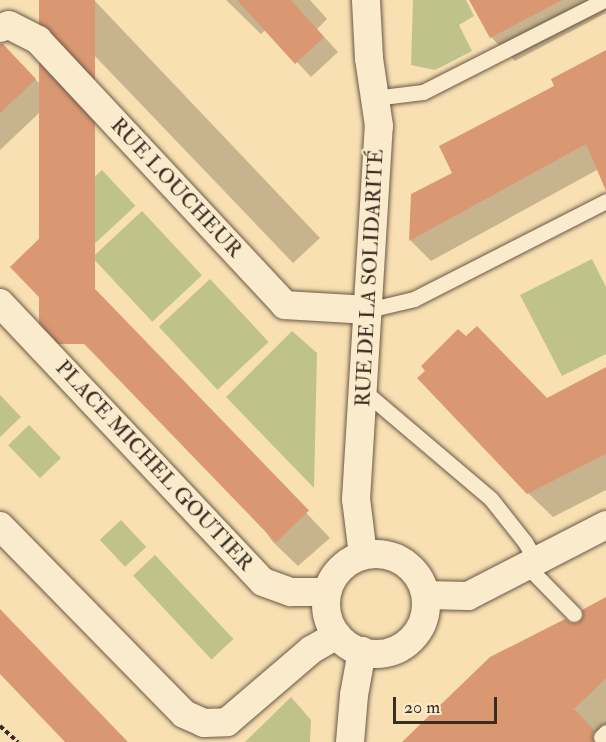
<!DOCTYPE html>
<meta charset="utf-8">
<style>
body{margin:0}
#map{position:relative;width:606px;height:742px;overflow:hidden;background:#f9e0b2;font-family:"IM FELL Double Pica",serif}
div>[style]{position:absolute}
.green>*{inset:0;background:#bfc28b;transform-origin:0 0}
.shadow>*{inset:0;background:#0003}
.building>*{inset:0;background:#da9872;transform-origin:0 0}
.path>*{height:4px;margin-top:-2px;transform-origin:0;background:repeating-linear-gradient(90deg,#392c23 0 4.5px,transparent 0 7.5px)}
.roads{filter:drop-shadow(0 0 2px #695947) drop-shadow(0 0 2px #695947)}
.lane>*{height:15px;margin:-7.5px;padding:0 7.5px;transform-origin:7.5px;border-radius:7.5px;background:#fbebcd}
.street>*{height:28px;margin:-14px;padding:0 14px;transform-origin:14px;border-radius:14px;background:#fbebcd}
.street>.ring{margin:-14px;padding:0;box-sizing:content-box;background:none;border:28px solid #fbebcd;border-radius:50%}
span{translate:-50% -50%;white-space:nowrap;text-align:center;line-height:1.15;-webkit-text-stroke:4.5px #fbebcd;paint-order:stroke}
.street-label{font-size:21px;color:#392c23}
.scale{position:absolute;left:393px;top:697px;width:104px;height:27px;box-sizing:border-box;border:3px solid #392c23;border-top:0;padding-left:8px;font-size:18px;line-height:21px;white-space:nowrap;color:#392c23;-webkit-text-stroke:4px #fbebcd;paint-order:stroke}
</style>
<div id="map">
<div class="green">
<div style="clip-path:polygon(413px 0,466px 0,474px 16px,459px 25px,472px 51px,435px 70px,411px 65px)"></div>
<div style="left:102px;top:170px;width:49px;height:66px;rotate:47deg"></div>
<div style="left:142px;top:211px;width:88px;height:68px;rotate:47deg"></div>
<div style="clip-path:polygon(592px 259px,606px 287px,606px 354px,562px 376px,520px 295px)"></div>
<div style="left:210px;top:279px;width:86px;height:70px;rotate:47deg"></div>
<div style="clip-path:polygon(292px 331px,317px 353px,314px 488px,226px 397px)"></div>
<div style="clip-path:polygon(0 395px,21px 417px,0 437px)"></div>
<div style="left:29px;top:425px;width:46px;height:29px;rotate:46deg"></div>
<div style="left:121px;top:520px;width:37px;height:29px;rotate:47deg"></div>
<div style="left:155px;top:555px;width:115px;height:30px;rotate:47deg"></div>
<div style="clip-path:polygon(291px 697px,311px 720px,310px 742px,245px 742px)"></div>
</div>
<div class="shadow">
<div style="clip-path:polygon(54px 0,94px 0,320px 238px,293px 263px,47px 6px)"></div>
<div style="clip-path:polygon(226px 0,310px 0,327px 19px,317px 29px,338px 52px,311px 77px,266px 29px,261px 34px)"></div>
<div style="clip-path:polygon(471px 0,606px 0,606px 13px,515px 61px,491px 37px)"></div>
<div style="clip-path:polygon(0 49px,22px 65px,54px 99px,0 150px)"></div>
<div style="clip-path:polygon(606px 52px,606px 165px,431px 261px,411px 241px,413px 195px,454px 173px,556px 86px)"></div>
<div style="clip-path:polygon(67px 261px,330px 538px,298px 566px,273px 542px)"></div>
<div style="clip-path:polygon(606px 369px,606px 490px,553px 517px,528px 493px,547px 399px)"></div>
<div style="clip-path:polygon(606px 599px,606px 724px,596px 733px,605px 742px,409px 742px,570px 625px,578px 625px)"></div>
</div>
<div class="building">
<div style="left:39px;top:0;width:56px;height:344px"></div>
<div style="clip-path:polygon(237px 0,291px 0,324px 37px,295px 64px)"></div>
<div style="clip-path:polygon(469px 0,562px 0,490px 38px)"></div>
<div style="clip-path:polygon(0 44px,3px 44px,36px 79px,0 113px)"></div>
<div style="clip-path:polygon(606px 50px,606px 191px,586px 144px,409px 241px,411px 194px,452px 173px,439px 146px,554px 86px,551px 79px)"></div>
<div style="left:43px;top:235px;width:383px;height:46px;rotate:46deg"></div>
<div style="clip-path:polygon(477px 326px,547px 398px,606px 367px,606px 454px,527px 494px,417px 378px,425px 371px,421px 366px,458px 329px,466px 336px)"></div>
<div style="clip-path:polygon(606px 597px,606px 678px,574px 709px,594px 730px,592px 735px,593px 742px,402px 742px,490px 657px,565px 619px,571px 623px,577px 623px,583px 617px,582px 610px)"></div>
<div style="clip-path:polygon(0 609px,128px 742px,65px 742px,0 674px)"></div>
</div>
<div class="path">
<div style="left:0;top:726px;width:24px;rotate:42deg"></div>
</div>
<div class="roads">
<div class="lane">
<div style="left:374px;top:98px;width:49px;rotate:-7deg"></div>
<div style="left:423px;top:92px;width:203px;rotate:-26.9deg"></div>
<div style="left:368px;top:310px;width:47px;rotate:-13.4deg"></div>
<div style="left:414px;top:299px;width:216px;rotate:-27deg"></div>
<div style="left:365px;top:392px;width:165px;rotate:40.3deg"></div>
<div style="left:491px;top:499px;width:55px;rotate:51.7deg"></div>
<div style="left:525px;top:542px;width:22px;rotate:60deg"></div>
<div style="left:527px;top:566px;width:67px;rotate:45.6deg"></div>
<div style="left:601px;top:737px;width:7px;rotate:-45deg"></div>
</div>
<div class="street">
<div style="left:0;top:28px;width:9px;rotate:-18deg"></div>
<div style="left:9px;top:25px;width:33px;rotate:27deg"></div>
<div style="left:38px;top:40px;width:362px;rotate:47deg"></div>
<div style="left:285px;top:305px;width:83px;rotate:3.4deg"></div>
<div style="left:0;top:303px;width:383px;rotate:46.7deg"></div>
<div style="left:263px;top:582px;width:30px;rotate:20deg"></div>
<div style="left:291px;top:592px;width:36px"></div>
<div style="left:0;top:526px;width:263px;rotate:45.6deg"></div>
<div style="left:184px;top:714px;width:22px;rotate:24deg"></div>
<div style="left:204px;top:723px;width:23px;rotate:-2deg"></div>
<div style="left:227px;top:722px;width:111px;rotate:-40.6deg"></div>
<div style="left:311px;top:650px;width:30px;rotate:-30deg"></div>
<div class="ring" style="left:326px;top:554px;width:72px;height:72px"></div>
<div style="left:363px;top:555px;width:56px;rotate:-97.1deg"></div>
<div style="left:356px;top:499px;width:374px;rotate:-86.5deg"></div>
<div style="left:379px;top:126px;width:69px;rotate:-98.4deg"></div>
<div style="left:369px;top:58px;width:58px;rotate:-93deg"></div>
<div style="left:426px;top:595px;width:42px;rotate:1.4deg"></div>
<div style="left:468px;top:596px;width:155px;rotate:-27.2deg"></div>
<div style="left:350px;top:742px;width:47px;rotate:-85.1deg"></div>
<div style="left:354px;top:695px;width:45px;rotate:-79.7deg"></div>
</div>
</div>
<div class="street-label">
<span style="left:176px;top:188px;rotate:47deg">RUE LOUCHEUR</span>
<span style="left:370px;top:278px;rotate:-87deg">RUE DE LA SOLIDARITÉ</span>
<span style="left:154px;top:466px;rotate:47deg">PLACE MICHEL GOUTIER</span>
</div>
<div class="scale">20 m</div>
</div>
